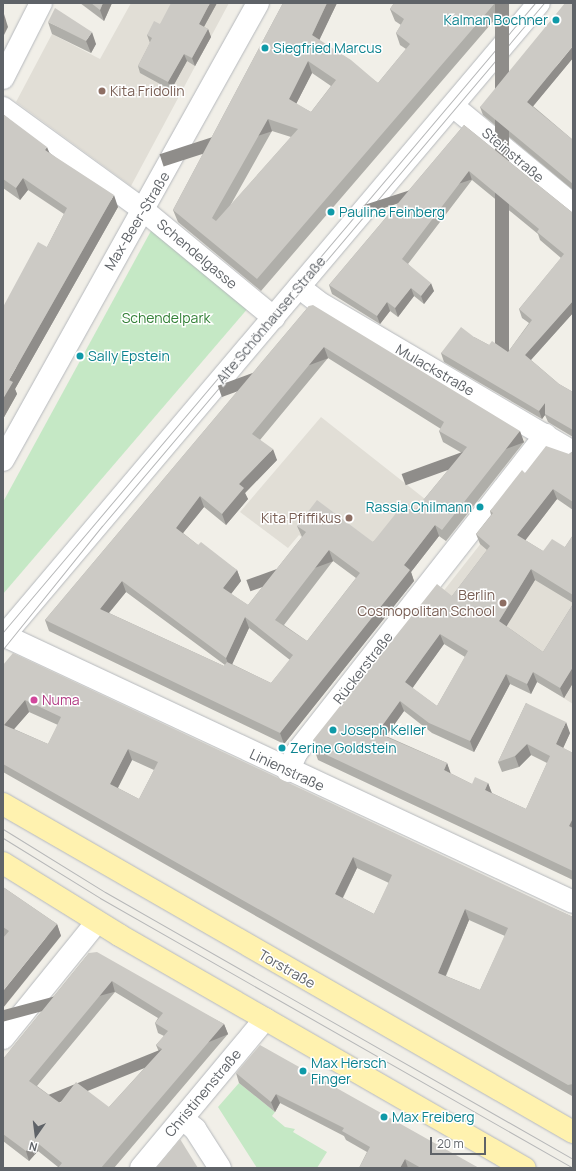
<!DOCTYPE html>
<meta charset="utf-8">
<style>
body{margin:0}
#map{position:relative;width:576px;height:1171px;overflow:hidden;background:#f1efe8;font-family:Manrope,sans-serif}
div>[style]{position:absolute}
.education>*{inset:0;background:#e1ded6}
.green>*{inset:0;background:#c5e8c5}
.roads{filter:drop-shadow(0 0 1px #b5b8bc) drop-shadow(0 0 1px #b5b8bc)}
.minor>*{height:22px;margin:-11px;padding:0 11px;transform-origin:11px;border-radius:11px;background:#fff}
.major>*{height:22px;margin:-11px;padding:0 11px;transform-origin:11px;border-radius:11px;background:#fff2af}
.tram>*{height:1px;margin:-0.5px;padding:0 0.5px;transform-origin:0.5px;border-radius:0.5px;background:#b6b7b8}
.wall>*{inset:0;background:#afaea9}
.shaded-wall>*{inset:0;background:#8f8d8a;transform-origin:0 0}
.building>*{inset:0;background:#cccac5}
.dots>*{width:11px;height:11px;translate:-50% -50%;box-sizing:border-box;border:2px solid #fff;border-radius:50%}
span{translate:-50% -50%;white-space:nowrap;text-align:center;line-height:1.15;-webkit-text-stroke:3px #fff;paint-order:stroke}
.culture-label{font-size:14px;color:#0d838f}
.right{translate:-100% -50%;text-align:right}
.left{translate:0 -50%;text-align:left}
.education-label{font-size:14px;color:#785e54}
.street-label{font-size:14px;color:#5f6368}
.park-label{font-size:14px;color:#348238}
.hotel-label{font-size:14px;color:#b23c85}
.frame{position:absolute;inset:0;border:4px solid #5f6368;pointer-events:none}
.north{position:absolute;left:16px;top:1115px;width:40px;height:40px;-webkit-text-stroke:3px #fff;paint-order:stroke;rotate:194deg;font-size:11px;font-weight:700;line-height:16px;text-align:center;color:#5f6368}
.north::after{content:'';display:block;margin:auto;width:14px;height:18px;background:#5f6368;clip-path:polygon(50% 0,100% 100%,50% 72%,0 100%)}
.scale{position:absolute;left:430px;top:1137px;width:56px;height:18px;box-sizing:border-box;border:2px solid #5f6368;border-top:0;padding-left:5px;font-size:12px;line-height:14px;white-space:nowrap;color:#5f6368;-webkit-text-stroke:3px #fff;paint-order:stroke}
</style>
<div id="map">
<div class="education">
<div style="clip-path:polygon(131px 3px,229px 3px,131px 186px,16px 102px,52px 34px,100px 59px)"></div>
<div style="clip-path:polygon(321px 417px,458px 525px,446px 541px,439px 536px,408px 575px,414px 581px,394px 606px,299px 535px,288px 548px,240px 512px)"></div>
<div style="clip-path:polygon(551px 506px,521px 546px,573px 577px,573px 704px,427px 612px,493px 528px)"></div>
</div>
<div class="green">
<div style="clip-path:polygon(152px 229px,249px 307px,3px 594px,3px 502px)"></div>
<div style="clip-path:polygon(239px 1083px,275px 1112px,272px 1116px,285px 1127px,295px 1129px,293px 1132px,327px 1152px,317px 1168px,257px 1168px,218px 1107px)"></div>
</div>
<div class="roads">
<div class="minor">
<div style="left:3px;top:78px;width:84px;rotate:-63.1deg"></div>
<div style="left:453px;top:106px;width:156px;rotate:39.5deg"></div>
<div style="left:3px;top:108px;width:172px;rotate:36deg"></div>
<div style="left:142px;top:209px;width:171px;rotate:39.5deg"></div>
<div style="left:299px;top:287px;width:24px;rotate:38deg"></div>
<div style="left:318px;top:302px;width:296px;rotate:30.5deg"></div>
<div style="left:3px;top:460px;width:523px;rotate:-60.84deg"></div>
<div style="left:3px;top:635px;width:629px;rotate:25.1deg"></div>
<div style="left:3px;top:637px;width:830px;rotate:-49.79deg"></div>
<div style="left:288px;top:771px;width:21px;rotate:-65deg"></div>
<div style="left:297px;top:752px;width:403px;rotate:-51.9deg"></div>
<div style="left:3px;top:1038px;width:149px;rotate:-51deg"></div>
<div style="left:183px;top:1119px;width:16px;rotate:40deg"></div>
<div style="left:195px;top:1129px;width:46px;rotate:57.3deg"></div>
<div style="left:141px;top:1168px;width:194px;rotate:-50.2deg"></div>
</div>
<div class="major">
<div style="left:3px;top:804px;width:658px;rotate:29.92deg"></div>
<div style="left:3px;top:863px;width:137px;rotate:31.8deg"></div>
<div style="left:119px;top:935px;width:468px;rotate:29.9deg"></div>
</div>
</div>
<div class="tram">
<div style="left:3px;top:632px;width:824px;rotate:-49.78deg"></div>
<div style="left:3px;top:649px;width:158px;rotate:-51.2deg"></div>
<div style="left:102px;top:526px;width:685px;rotate:-49.8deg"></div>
<div style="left:3px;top:829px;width:120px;rotate:31.7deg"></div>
<div style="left:105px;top:892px;width:539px;rotate:29.71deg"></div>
<div style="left:3px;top:838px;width:114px;rotate:31.7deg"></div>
<div style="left:100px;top:898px;width:545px;rotate:29.72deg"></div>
</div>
<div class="wall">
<div style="clip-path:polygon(80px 3px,112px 3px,104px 21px)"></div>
<div style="clip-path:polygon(217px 3px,204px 27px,208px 29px,211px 37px,195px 66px,187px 61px,171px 90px,140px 73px,138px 66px,150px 43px,147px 35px,160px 24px)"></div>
<div style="clip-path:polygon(evenodd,283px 3px,337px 3px,319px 40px,378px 83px,406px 49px,400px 45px,396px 33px,401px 25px,395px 21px,390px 9px,394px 3px,509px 3px,261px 291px,178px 222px,173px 210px,283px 3px,312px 73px,331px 86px,311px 112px,296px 104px,312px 73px,283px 3px,272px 131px,291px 137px,230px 206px,272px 131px)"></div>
<div style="clip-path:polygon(48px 22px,96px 44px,91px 53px,52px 34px)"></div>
<div style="clip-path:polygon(573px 58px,533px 106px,573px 140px,573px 190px,483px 115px,480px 107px)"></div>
<div style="clip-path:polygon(3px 114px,50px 153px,118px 207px,15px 389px,17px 394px,3px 419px,47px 247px,64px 214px,28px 190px,20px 200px,3px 188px)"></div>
<div style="clip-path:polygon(464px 125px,573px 213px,573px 313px,531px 360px,559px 384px,573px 392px,573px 437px,548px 422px,545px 415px,542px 419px,444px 362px,441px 353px,474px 337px,489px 345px,508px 352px,529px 323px,522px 318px,519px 309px,561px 258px,540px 240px,538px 234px,472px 180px,408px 264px,434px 291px,424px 304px,414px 296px,398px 317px,390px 311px,380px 324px,332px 294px,329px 285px)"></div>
<div style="clip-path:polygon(evenodd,309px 306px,524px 442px,446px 541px,439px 536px,411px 572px,414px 581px,284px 744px,49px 631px,45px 620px,309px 306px,328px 358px,441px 429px,439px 431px,443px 442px,462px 453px,416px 509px,373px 542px,297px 526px,302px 537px,248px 605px,231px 594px,241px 581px,237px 570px,198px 545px,183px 533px,204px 507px,226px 525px,248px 499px,245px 493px,277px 460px,260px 440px,328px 358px,309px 306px,333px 561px,356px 578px,307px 641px,284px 625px,333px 561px,309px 306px,126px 592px,225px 665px,224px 666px,109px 613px,126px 592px,309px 306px,249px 628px,290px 660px,271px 683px,232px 664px,249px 628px)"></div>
<div style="clip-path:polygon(evenodd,573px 451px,573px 510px,557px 499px,525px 540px,543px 551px,565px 547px,573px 535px,573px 603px,535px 580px,506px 626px,543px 652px,573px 604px,573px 683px,564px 698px,537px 682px,531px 694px,510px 684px,474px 752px,432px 733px,404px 711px,386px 736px,447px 763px,450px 773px,472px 784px,488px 783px,492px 793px,526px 809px,547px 763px,531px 755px,519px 767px,502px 772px,498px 762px,526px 703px,570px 733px,563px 748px,573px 753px,573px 880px,318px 760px,314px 749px,452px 596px,487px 550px,480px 544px,476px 534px,491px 515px,490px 511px,525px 473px,569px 454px,573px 451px,444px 644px,465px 657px,437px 706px,412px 688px,444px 644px)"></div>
<div style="clip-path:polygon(evenodd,3px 665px,573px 917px,573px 1096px,572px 1096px,3px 772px,3px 665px,29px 712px,58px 725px,48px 744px,14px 729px,29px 712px,3px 665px,132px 760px,154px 770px,139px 799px,118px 788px,132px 760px,3px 665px,357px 868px,389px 883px,374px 914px,343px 898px,357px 868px,3px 665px,469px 920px,505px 936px,480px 990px,446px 976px,469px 920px)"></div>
<div style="clip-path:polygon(3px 887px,57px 924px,61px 936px,4px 937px,3px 936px)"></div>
<div style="clip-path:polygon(evenodd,89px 953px,224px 1024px,228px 1034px,114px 1168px,58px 1168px,58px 1167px,38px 1151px,29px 1161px,3px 1141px,3px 1059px,89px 953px,115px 992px,158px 1018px,155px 1023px,158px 1033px,164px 1036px,156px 1045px,159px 1052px,109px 1107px,60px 1103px,37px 1086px,115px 992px)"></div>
<div style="clip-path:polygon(236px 1073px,479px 1168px,359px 1168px,367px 1152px,346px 1140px,344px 1136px,280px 1103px,275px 1112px,239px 1083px)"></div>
</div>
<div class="shaded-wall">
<div style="clip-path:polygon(103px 3px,112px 3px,104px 21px,100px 10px)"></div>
<div style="clip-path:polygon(210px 3px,217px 3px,201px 32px,199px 24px)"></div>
<div style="clip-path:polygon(327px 3px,337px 3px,316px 47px,312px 35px)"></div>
<div style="left:495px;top:3px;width:14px;height:364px"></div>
<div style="clip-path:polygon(4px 14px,8px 27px,3px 37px,3px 16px)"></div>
<div style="clip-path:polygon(208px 29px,211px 37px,195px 66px,192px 58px)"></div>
<div style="clip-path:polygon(92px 32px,96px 44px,91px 53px,86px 41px)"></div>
<div style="clip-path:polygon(573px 46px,573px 58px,530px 110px,527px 102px)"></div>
<div style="clip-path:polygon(184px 54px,187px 61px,171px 90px,168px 82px)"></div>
<div style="clip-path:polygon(308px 61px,312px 73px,293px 110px,289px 99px)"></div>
<div style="left:268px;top:119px;width:13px;height:114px;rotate:72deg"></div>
<div style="clip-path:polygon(47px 147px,52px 159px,45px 150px)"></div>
<div style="left:469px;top:171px;width:9px;height:111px;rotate:72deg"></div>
<div style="clip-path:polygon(23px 178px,28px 190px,20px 200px,16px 188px)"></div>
<div style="clip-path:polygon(114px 195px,118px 207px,15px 389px,17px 394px,3px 419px,3px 399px,9px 380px)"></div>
<div style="clip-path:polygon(431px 283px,434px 291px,424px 304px,421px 296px)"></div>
<div style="clip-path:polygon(411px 288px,414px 296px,398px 317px,395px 308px)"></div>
<div style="clip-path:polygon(573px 301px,573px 313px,528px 363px,525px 355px)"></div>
<div style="clip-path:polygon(387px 302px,390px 311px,380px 324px,377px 316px)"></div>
<div style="left:324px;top:347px;width:12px;height:113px;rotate:70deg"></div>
<div style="clip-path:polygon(545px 403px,545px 415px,542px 419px,539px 411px)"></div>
<div style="left:520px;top:431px;width:12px;height:126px;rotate:70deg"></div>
<div style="clip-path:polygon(273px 449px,277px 460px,245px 493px,248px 499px,226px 525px,222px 514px,239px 484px)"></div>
<div style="clip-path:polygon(553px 489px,557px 499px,521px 546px,517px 535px)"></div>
<div style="clip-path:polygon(200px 496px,204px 507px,179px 538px,176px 528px)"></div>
<div style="clip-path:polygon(435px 525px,439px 536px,411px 572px,414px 581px,284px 744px,280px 733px,404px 565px)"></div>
<div style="left:329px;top:550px;width:12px;height:88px;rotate:70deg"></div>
<div style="clip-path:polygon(531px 569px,535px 580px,503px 632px,499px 621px)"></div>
<div style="clip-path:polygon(237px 570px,241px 581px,227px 599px,223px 588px)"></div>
<div style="clip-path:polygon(122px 581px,126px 592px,103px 620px,100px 609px)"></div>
<div style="clip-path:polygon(245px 617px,249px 628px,230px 669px,226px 658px)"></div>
<div style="clip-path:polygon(440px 634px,444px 644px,409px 693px,405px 682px)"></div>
<div style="clip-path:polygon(573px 667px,573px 683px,564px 698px,560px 688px)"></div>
<div style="clip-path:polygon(533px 672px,537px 682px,531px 694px,527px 684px)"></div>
<div style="clip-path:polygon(506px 674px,510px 684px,474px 752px,470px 741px)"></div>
<div style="clip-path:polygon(25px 700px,29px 712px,8px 736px,4px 725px)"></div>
<div style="clip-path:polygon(400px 701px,404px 711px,381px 743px,377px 733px)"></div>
<div style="clip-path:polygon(566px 722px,570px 733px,560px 755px,556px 744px)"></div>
<div style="clip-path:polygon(527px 744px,531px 755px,519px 767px,515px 756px)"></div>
<div style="clip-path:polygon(128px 749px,132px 760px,114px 795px,110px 784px)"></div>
<div style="clip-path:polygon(447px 763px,451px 774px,444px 770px)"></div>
<div style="clip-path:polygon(488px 783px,492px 794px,485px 790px)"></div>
<div style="clip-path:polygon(573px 818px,573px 836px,569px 826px)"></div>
<div style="clip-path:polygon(353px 857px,357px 868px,339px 905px,335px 894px)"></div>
<div style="clip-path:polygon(465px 909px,469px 920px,442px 984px,438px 973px)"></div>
<div style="clip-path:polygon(57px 924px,61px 936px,3px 1008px,3px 991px)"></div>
<div style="left:112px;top:981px;width:11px;height:130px;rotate:75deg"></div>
<div style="left:224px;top:1024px;width:11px;height:189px;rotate:68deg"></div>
<div style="clip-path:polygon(276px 1094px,280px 1103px,275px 1112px,271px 1102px)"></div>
<div style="clip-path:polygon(35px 1141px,38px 1151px,29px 1161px,26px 1151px)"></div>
<div style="clip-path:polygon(405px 1159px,408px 1168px,400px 1168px)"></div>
</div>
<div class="building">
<div style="clip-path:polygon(91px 3px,103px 3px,100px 10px)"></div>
<div style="clip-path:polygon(171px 3px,210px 3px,199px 24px,208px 29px,192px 58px,184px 54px,168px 82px,138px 66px,152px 38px,147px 35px,154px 21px,160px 24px)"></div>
<div style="clip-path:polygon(evenodd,283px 3px,327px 3px,312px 35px,351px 60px,378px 83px,410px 44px,396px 33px,404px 19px,390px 9px,394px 3px,495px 3px,257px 279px,173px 210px,283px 3px,308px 61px,336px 80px,311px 112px,289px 99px,308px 61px,283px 3px,268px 119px,298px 129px,216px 221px,212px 218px,268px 119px)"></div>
<div style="clip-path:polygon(565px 3px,573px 3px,573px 46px,527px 102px,573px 140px,573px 184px,480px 107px)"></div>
<div style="clip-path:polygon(55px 8px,92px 32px,86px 41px,48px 22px)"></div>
<div style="clip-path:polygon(3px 114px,47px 147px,45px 150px,114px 195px,9px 380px,13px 382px,3px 399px,3px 307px,38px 242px,47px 247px,67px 208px,23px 178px,16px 188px,3px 179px)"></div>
<div style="clip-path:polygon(464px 125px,573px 213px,573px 301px,525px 355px,559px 384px,573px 392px,573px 430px,545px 414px,545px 403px,539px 411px,441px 353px,461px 327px,474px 337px,489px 345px,492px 341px,508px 352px,532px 320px,519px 309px,564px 254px,537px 232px,539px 229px,469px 171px,402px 259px,431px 283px,421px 296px,411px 288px,395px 308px,387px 302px,377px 316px,329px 285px)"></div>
<div style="clip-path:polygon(evenodd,313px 305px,520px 431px,442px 530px,435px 525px,404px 565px,410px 570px,280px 733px,45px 620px,309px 306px,313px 305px,324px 347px,444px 422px,439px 431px,467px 447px,416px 509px,405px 502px,373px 542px,317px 500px,297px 526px,306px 532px,248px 605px,223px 588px,237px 570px,201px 542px,198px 545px,176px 528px,200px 496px,222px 514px,244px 488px,239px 484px,273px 449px,252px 434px,324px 347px,313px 305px,329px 550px,360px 573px,307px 641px,275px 620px,329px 550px,313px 305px,122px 581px,226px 658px,245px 617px,293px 655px,271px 683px,227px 662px,224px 666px,100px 609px,122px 581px)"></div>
<div style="clip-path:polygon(evenodd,546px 446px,569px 454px,573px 451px,573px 460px,572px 462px,573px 462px,573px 502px,553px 489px,517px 535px,543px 551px,552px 539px,565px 547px,573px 535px,573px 566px,572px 568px,573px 569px,573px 595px,531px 569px,499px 621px,543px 652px,573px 604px,573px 667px,560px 688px,533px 672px,527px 684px,506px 674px,470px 741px,429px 723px,400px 701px,377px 733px,447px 763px,444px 770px,472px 784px,475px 777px,488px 783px,485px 790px,526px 809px,550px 756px,527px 744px,515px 756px,498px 762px,526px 703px,566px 722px,556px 744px,573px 753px,573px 818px,569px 826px,573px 828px,573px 871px,314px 749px,313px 740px,437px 584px,452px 596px,490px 546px,476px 534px,493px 513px,490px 511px,522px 470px,525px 473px,546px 446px,440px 634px,468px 651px,437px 706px,405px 682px,440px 634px)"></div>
<div style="clip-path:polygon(evenodd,13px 653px,573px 917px,573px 1084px,568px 1085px,3px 764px,3px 665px,13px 653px,25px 700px,61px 717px,48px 744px,4px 725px,25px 700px,13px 653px,128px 749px,158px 762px,139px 799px,110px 784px,128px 749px,13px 653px,353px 857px,392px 875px,374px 914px,335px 894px,353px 857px,13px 653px,465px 909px,508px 928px,480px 990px,438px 973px,465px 909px)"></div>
<div style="clip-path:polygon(3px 887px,57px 924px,3px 991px,3px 938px,9px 931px,3px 927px)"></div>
<div style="clip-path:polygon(evenodd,97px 952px,224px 1024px,101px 1168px,58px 1168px,62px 1163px,35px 1141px,26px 1151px,3px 1134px,3px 1059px,89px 953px,97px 952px,112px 981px,163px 1013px,155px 1023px,168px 1031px,156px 1045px,162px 1049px,109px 1107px,76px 1082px,60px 1103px,29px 1081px,112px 981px)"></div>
<div style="clip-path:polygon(260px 1045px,479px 1168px,421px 1168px,405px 1159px,400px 1168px,359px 1168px,370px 1147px,342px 1131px,344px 1128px,276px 1094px,271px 1102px,236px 1073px)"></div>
<div style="clip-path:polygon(180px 1139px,198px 1168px,156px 1168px)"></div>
</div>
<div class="dots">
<div style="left:556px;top:20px;background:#0f9aa8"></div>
<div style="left:265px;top:48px;background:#0f9aa8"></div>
<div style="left:102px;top:91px;background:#8d6e63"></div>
<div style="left:331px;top:212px;background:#0f9aa8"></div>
<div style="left:80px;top:356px;background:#0f9aa8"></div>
<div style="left:480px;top:507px;background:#0f9aa8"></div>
<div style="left:349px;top:518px;background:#8d6e63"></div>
<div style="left:503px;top:603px;background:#8d6e63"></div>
<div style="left:34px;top:700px;background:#d1479c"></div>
<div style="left:333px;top:730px;background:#0f9aa8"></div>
<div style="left:282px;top:748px;background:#0f9aa8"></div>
<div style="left:303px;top:1071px;background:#0f9aa8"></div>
<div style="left:384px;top:1117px;background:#0f9aa8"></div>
</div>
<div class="culture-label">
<span class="right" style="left:548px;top:20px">Kalman Bochner</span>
<span class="left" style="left:273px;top:48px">Siegfried Marcus</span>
<span class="left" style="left:339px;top:212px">Pauline Feinberg</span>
<span class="left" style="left:88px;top:356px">Sally Epstein</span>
<span class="right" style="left:472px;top:507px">Rassia Chilmann</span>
<span class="left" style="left:341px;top:730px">Joseph Keller</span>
<span class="left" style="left:290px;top:748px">Zerine Goldstein</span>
<span class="left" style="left:311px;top:1071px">Max Hersch<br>Finger</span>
<span class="left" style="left:392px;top:1117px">Max Freiberg</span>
</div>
<div class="education-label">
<span class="left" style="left:110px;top:91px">Kita Fridolin</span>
<span class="right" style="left:341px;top:518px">Kita Pfiffikus</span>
<span class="right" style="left:495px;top:603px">Berlin<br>Cosmopolitan School</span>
</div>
<div class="street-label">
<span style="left:513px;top:155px;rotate:40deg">Steinstraße</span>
<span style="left:137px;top:221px;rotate:-59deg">Max-Beer-Straße</span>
<span style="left:197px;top:254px;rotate:40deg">Schendelgasse</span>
<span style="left:271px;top:320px;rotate:-50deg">Alte Schönhauser Straße</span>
<span style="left:435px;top:370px;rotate:30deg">Mulackstraße</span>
<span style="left:363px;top:668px;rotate:-52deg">Rückerstraße</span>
<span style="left:287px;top:770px;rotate:25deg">Linienstraße</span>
<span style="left:287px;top:969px;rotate:30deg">Torstraße</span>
<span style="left:203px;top:1093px;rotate:-50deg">Christinenstraße</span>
</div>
<div class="park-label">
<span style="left:166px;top:318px">Schendelpark</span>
</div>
<div class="hotel-label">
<span class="left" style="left:42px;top:700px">Numa</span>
</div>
<div class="frame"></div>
<div class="north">N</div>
<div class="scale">20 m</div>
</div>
